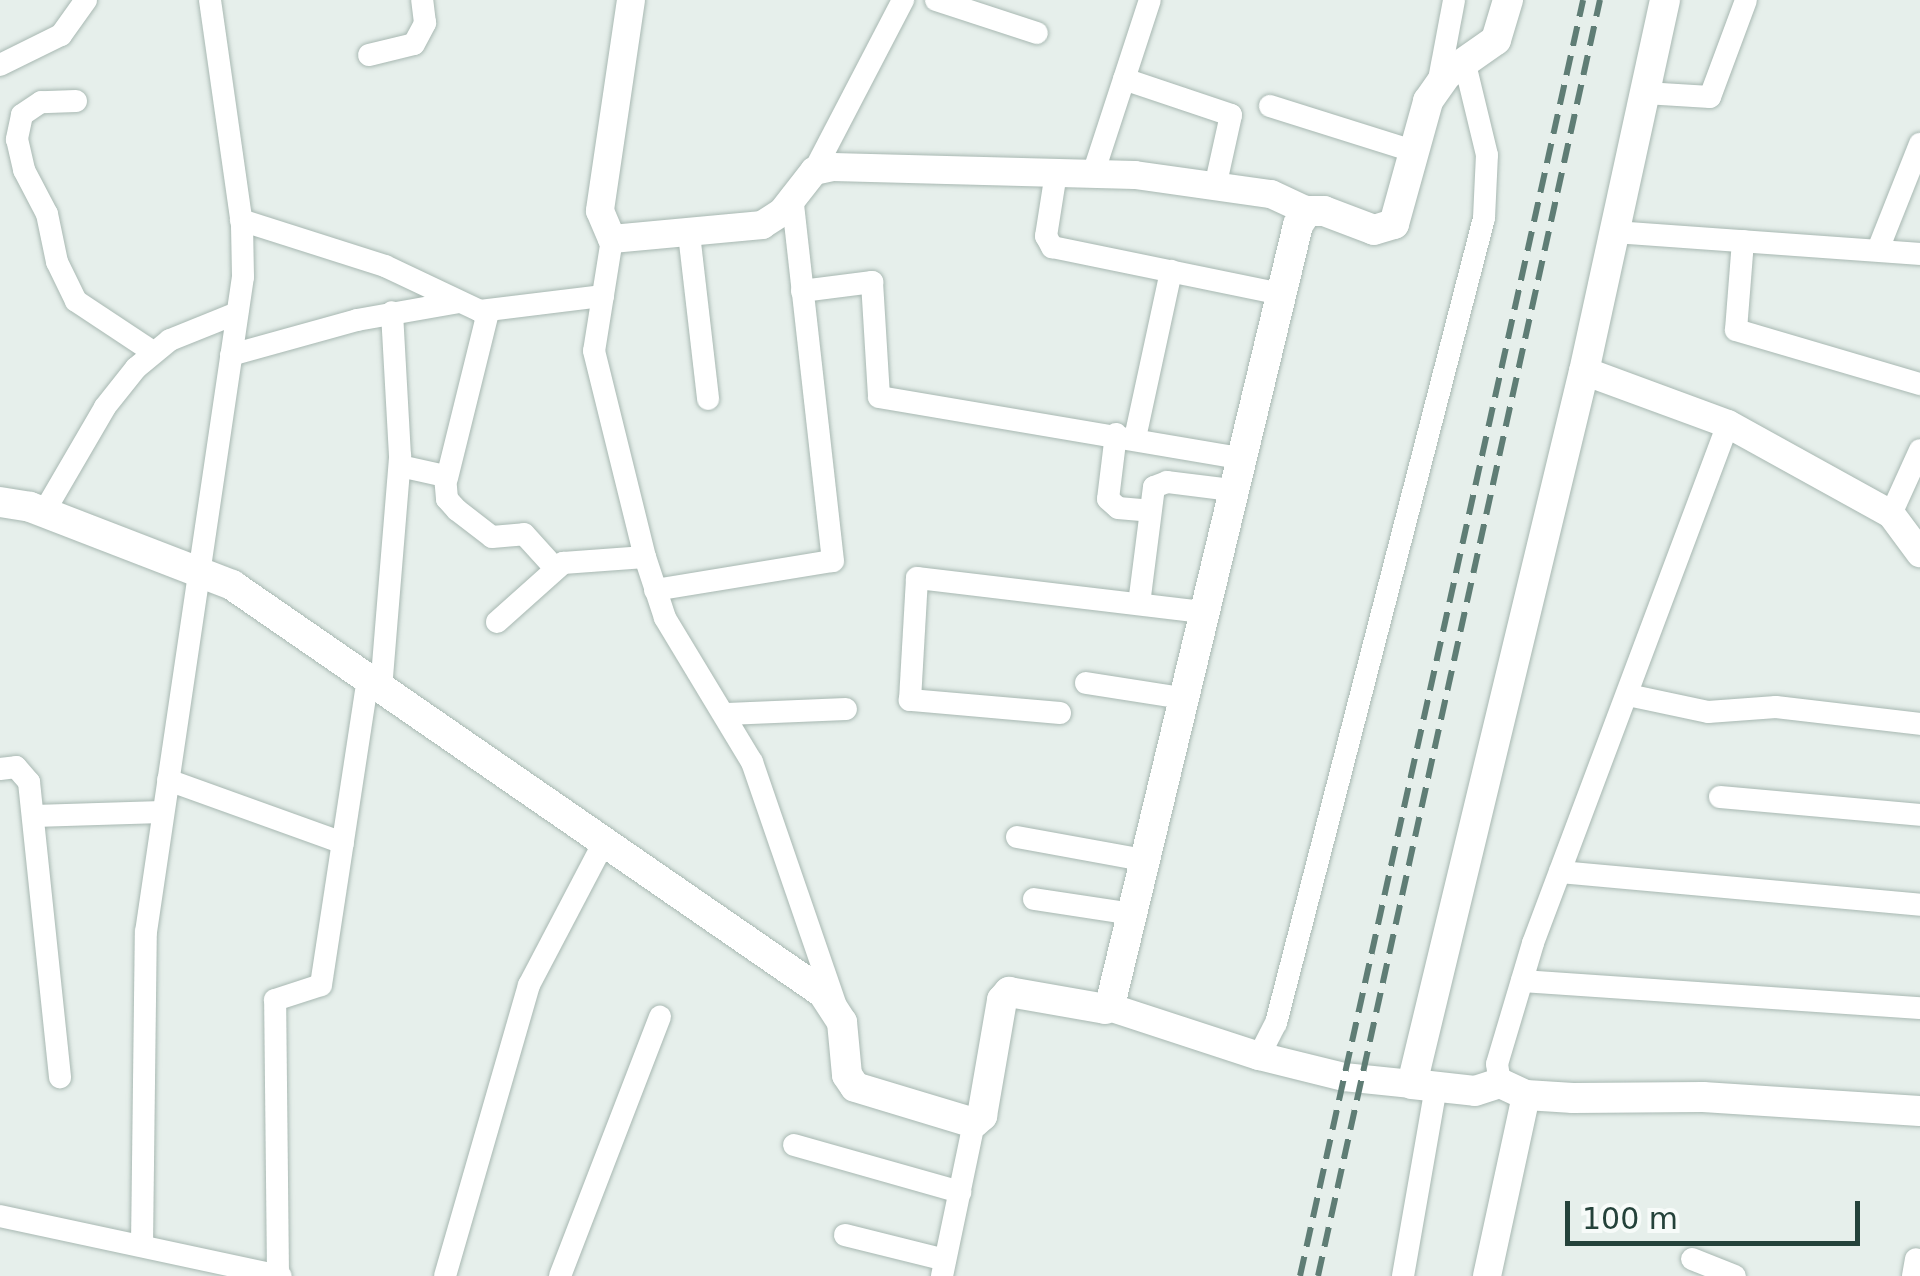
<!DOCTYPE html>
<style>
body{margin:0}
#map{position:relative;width:1920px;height:1276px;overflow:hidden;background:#e6efeb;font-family:"DejaVu Sans",sans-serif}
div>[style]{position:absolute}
.roads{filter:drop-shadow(0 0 2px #a8b8b2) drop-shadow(0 0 2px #a8b8b2)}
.minor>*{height:22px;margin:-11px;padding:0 11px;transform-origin:11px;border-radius:11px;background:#fff}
.tertiary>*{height:28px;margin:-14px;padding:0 14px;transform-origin:14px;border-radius:14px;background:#fff}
.secondary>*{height:30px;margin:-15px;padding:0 15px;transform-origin:15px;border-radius:15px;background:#fff}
.rail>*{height:6px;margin-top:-3px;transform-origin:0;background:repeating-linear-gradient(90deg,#5f7d75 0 20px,transparent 0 30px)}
span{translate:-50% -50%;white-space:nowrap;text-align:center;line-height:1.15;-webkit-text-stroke:10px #f7fbf9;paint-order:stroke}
.scale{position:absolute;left:1565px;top:1201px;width:295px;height:45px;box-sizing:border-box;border:5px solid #24423a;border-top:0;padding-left:12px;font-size:30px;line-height:35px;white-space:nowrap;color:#24423a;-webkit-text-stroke:8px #f7fbf9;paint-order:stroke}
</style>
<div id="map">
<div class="roads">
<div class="minor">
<div style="left:936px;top:0;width:106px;rotate:18.1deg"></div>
<div style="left:369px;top:55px;width:46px;rotate:-13.7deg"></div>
<div style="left:414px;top:44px;width:24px;rotate:-62deg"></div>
<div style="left:425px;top:23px;width:23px;rotate:-97deg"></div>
<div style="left:0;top:65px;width:68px;rotate:-26.2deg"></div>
<div style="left:61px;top:35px;width:43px;rotate:-54.5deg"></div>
<div style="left:1124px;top:79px;width:113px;rotate:18.6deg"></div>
<div style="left:1231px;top:115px;width:74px;rotate:102.5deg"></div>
<div style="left:1438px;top:85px;width:86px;rotate:-79.3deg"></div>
<div style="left:1645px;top:93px;width:65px;rotate:3.5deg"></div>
<div style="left:1710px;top:97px;width:103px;rotate:-69.6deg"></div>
<div style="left:76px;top:101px;width:35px;rotate:178deg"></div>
<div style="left:41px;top:102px;width:23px;rotate:146deg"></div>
<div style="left:22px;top:115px;width:25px;rotate:102deg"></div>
<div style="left:17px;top:139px;width:32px;rotate:77deg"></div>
<div style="left:24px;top:170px;width:50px;rotate:62.4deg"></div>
<div style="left:47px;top:214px;width:49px;rotate:78.2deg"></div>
<div style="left:57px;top:262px;width:43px;rotate:64deg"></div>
<div style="left:76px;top:301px;width:92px;rotate:33.5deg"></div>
<div style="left:1270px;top:106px;width:153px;rotate:17.5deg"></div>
<div style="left:814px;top:171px;width:193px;rotate:-62.5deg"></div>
<div style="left:1056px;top:173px;width:64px;rotate:99deg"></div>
<div style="left:1046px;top:236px;width:13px;rotate:61deg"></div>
<div style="left:1052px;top:247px;width:233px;rotate:11.6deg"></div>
<div style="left:1093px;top:174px;width:183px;rotate:-71.9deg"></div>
<div style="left:241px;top:220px;width:151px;rotate:17.7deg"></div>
<div style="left:385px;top:266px;width:105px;rotate:25.3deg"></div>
<div style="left:480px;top:311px;width:124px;rotate:-7deg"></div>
<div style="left:1615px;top:232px;width:306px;rotate:4.1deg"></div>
<div style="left:689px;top:234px;width:166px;rotate:83.4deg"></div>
<div style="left:612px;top:239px;width:113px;rotate:99.1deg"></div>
<div style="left:594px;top:351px;width:212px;rotate:76.1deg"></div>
<div style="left:645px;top:557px;width:64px;rotate:71.8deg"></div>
<div style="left:665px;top:618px;width:168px;rotate:58.9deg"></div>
<div style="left:752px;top:762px;width:255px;rotate:71deg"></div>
<div style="left:1743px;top:241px;width:89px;rotate:94.5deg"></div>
<div style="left:1736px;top:330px;width:192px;rotate:16.4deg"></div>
<div style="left:1879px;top:247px;width:111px;rotate:-68.3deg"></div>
<div style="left:802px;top:291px;width:71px;rotate:-7.3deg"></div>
<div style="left:872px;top:282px;width:115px;rotate:86.5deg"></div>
<div style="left:879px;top:397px;width:364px;rotate:9.6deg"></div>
<div style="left:231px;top:355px;width:131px;rotate:-15.5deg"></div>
<div style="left:357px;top:320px;width:104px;rotate:-10deg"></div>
<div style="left:1116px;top:434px;width:65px;rotate:97deg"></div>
<div style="left:1108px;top:499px;width:13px;rotate:42deg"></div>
<div style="left:1118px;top:508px;width:32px;rotate:5deg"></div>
<div style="left:1135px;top:438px;width:171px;rotate:-77.8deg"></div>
<div style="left:400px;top:466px;width:46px;rotate:12.5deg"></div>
<div style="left:445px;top:476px;width:23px;rotate:85deg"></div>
<div style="left:447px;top:499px;width:15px;rotate:48deg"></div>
<div style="left:457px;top:510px;width:44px;rotate:37.6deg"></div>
<div style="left:492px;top:537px;width:32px;rotate:-5deg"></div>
<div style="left:524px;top:534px;width:45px;rotate:47.7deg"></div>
<div style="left:447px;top:478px;width:171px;rotate:-76.1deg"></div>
<div style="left:44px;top:512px;width:121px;rotate:-59.8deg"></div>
<div style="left:105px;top:407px;width:50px;rotate:-51.5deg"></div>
<div style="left:136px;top:368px;width:44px;rotate:-39.5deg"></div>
<div style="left:170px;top:340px;width:72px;rotate:-21.9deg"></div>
<div style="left:1891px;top:514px;width:70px;rotate:-65.6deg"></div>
<div style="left:655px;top:590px;width:180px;rotate:-9.3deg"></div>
<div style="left:833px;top:561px;width:368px;rotate:-96.4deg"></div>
<div style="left:1139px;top:604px;width:118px;rotate:-82.7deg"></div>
<div style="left:1154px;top:487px;width:14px;rotate:-21deg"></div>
<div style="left:1167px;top:482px;width:64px;rotate:7.1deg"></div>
<div style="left:497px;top:622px;width:89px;rotate:-41.8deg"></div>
<div style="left:563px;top:563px;width:82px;rotate:-4.2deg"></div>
<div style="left:1086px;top:683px;width:97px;rotate:8.9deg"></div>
<div style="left:381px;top:689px;width:234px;rotate:-85.3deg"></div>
<div style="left:400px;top:456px;width:144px;rotate:-93.2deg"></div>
<div style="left:1628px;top:695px;width:82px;rotate:12deg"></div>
<div style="left:1708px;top:712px;width:68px;rotate:-4.2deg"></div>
<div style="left:1776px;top:707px;width:145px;rotate:6.7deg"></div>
<div style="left:1060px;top:713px;width:151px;rotate:-175deg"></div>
<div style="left:910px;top:700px;width:122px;rotate:-86.7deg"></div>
<div style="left:917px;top:578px;width:287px;rotate:6.8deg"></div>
<div style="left:727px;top:714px;width:119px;rotate:-2.4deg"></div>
<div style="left:0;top:769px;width:16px;rotate:-7deg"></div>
<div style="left:16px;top:767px;width:20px;rotate:49deg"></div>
<div style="left:29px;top:782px;width:297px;rotate:84deg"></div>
<div style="left:168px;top:780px;width:186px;rotate:19.8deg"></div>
<div style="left:1720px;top:797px;width:201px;rotate:5.1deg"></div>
<div style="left:34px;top:816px;width:128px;rotate:-1.8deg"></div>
<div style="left:1017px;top:837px;width:129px;rotate:10.3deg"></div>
<div style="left:1560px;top:872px;width:362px;rotate:5.2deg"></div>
<div style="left:1034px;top:899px;width:99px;rotate:8.7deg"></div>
<div style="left:1522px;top:981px;width:399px;rotate:3.9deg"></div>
<div style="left:1259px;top:1056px;width:37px;rotate:-63deg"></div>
<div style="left:1276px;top:1023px;width:831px;rotate:-75.51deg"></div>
<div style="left:1484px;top:218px;width:63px;rotate:-87.3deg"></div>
<div style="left:1487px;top:155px;width:98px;rotate:-103.6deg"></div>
<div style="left:1500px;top:1083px;width:19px;rotate:-99deg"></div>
<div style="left:1497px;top:1064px;width:126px;rotate:-73.4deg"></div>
<div style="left:1533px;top:943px;width:554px;rotate:-69.41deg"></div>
<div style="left:794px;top:1145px;width:173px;rotate:15.8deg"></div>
<div style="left:0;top:1216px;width:287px;rotate:12.1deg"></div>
<div style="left:845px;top:1235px;width:103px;rotate:14deg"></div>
<div style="left:142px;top:1245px;width:313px;rotate:-89.3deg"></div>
<div style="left:146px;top:932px;width:662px;rotate:-81.58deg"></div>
<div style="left:243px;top:277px;width:52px;rotate:-91.1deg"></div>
<div style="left:242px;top:225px;width:227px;rotate:-98.1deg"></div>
<div style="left:1692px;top:1259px;width:46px;rotate:21.6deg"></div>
<div style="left:278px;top:1275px;width:275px;rotate:-90.6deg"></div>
<div style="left:275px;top:1000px;width:48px;rotate:-18.1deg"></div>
<div style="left:321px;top:985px;width:310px;rotate:-81.3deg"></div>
<div style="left:445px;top:1276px;width:303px;rotate:-73.9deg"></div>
<div style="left:529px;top:985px;width:161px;rotate:-62.3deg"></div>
<div style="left:560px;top:1276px;width:278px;rotate:-68.9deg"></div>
<div style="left:942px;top:1276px;width:156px;rotate:-78.2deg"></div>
<div style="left:1403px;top:1276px;width:192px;rotate:-80.1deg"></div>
<div style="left:1913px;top:1276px;width:17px;rotate:-80deg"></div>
</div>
<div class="tertiary">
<div style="left:631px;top:0;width:213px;rotate:98.4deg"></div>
<div style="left:600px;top:211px;width:30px;rotate:67deg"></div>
<div style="left:612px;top:239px;width:151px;rotate:-5.3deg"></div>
<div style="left:762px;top:225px;width:24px;rotate:-33deg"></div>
<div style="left:782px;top:212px;width:52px;rotate:-52deg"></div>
<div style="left:814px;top:171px;width:19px;rotate:-12deg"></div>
<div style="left:833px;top:167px;width:302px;rotate:1.5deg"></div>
<div style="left:1135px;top:175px;width:137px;rotate:8deg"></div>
<div style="left:1271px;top:194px;width:40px;rotate:25deg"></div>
<div style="left:1584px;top:371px;width:153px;rotate:20.2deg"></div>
<div style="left:1728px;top:424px;width:186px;rotate:28.9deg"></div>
<div style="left:1891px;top:514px;width:49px;rotate:53.4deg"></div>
<div style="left:1109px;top:1007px;width:158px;rotate:18.1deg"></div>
<div style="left:1259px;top:1056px;width:88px;rotate:13.9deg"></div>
<div style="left:1344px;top:1077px;width:68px;rotate:5.9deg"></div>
<div style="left:1487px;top:1276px;width:185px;rotate:-77.8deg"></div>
</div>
<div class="secondary">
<div style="left:1665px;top:0;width:380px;rotate:102.3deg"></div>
<div style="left:1584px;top:371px;width:733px;rotate:103.56deg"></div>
<div style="left:1412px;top:1084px;width:63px;rotate:6.3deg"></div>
<div style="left:1475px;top:1091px;width:26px;rotate:-18deg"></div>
<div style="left:1500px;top:1083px;width:29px;rotate:25deg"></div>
<div style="left:1526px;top:1095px;width:47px;rotate:3.7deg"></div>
<div style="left:1573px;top:1098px;width:130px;rotate:-0.4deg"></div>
<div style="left:1703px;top:1097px;width:217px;rotate:3.7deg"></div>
<div style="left:0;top:502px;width:30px;rotate:9deg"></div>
<div style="left:30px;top:507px;width:217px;rotate:21.1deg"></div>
<div style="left:232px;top:585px;width:718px;rotate:34.62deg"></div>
<div style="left:823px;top:993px;width:35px;rotate:57deg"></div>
<div style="left:842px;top:1022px;width:53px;rotate:84.6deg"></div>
<div style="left:847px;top:1075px;width:14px;rotate:56deg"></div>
<div style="left:855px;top:1087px;width:124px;rotate:16.8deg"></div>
<div style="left:974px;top:1123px;width:11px;rotate:-41deg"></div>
<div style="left:982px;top:1116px;width:118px;rotate:-80.2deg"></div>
<div style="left:1002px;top:1000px;width:11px;rotate:-49deg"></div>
<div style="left:1009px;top:992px;width:97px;rotate:10deg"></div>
<div style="left:1105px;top:1009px;width:10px;rotate:-53deg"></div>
<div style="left:1111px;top:1001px;width:798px;rotate:-76.45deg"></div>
<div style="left:1298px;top:225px;width:17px;rotate:-57deg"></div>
<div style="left:1307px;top:211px;width:17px"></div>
<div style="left:1324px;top:211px;width:53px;rotate:20.8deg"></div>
<div style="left:1374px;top:230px;width:21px;rotate:-17deg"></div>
<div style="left:1394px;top:224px;width:128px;rotate:-74.5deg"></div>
<div style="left:1428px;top:101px;width:32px;rotate:-55deg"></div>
<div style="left:1446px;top:75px;width:61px;rotate:-35deg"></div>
<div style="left:1496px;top:40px;width:42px;rotate:-73.3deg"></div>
</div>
</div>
<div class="rail">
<div style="left:1300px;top:1276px;width:1307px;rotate:-77.49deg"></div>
<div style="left:1318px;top:1276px;width:1307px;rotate:-77.54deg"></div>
</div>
<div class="scale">100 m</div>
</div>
